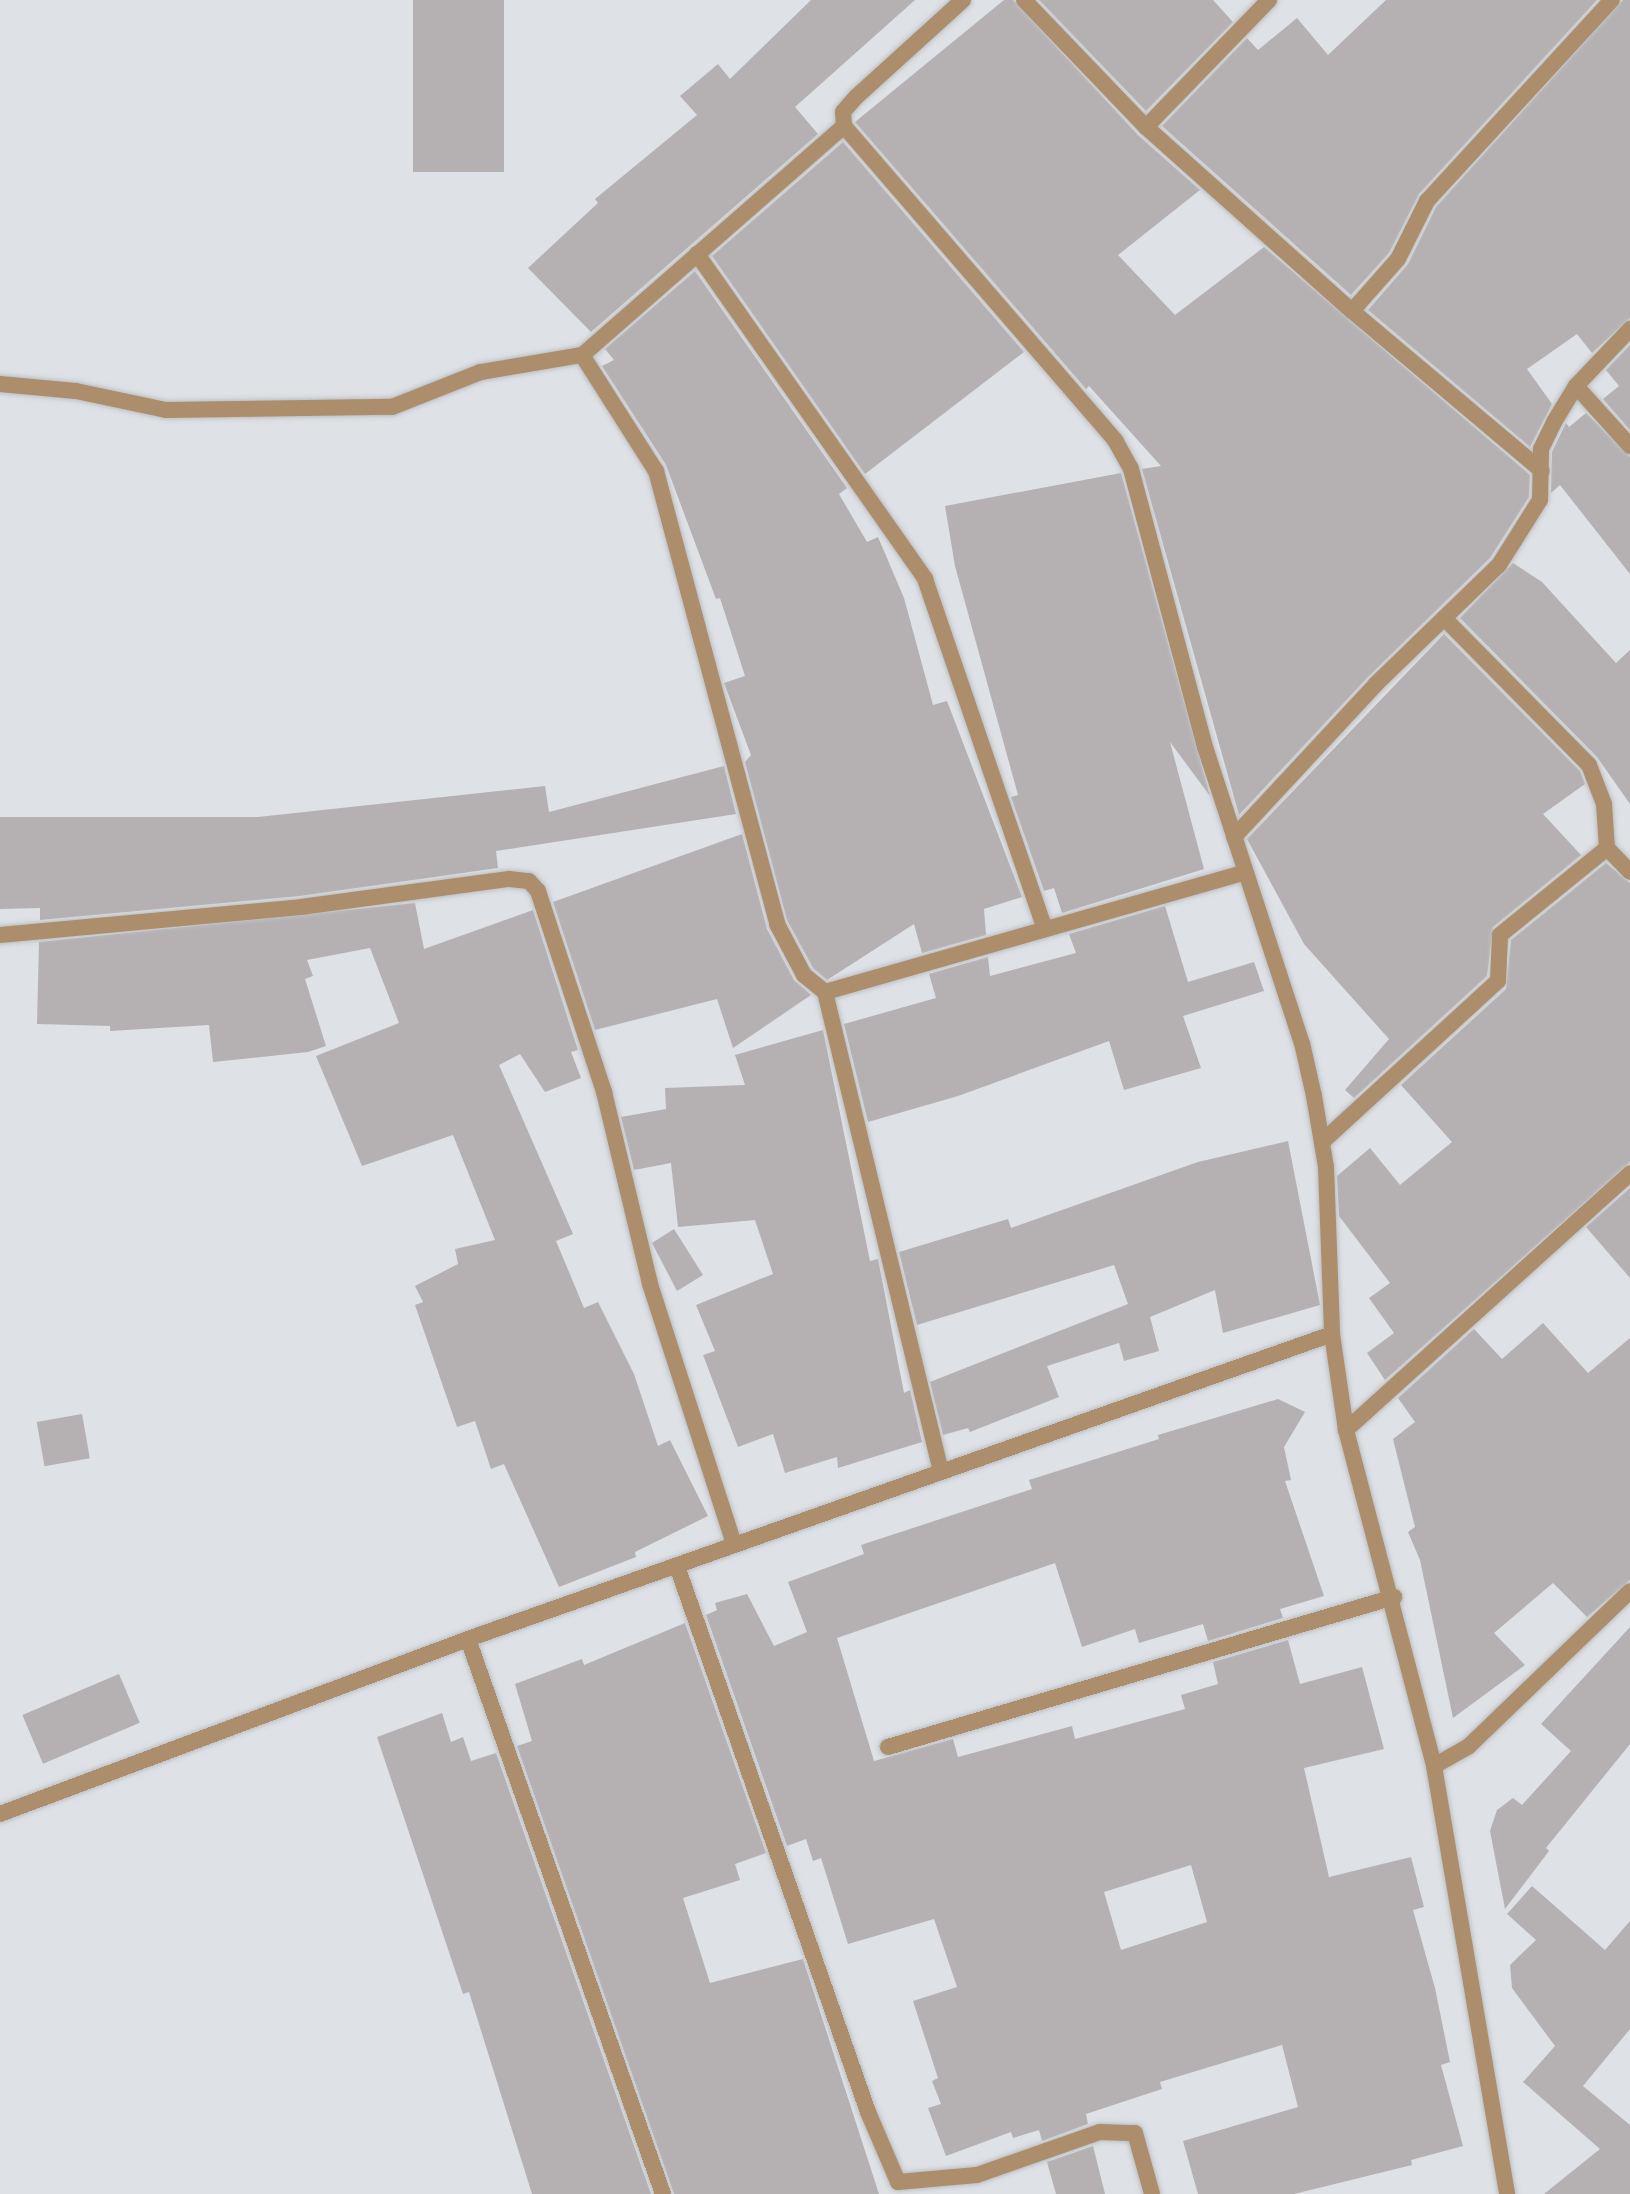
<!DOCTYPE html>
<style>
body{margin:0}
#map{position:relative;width:1630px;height:2194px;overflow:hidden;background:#dee1e5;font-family:Literata,serif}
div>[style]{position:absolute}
.building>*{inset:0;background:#b5b1b3;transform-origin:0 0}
.roads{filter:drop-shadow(0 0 2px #bcbfc2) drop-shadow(0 0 2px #bcbfc2)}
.minor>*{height:16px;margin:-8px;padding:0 8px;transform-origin:8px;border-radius:8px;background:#ac8e6d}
span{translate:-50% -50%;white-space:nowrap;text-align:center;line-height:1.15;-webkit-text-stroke:6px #dee1e5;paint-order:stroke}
</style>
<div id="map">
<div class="building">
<div style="left:413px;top:0;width:91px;height:172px"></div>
<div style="clip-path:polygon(811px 0,915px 0,795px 107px,818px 134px,591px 332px,528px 268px,598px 203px,595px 199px,697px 115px,680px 96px,718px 64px,730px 79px)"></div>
<div style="clip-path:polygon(1004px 0,1013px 0,1138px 135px,1200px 190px,1118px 255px,1175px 315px,1264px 247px,1530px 475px,1529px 497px,1490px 558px,1368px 677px,1239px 815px,1142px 469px,1161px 466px,1089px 386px,1086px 389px,855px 122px)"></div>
<div style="clip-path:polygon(1039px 0,1213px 0,1233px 22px,1146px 111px)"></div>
<div style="clip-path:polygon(1386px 0,1597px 0,1419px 194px,1389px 253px,1351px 295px,1162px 126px,1247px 38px,1258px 50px,1297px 18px,1328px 55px)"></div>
<div style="clip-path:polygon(1623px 0,1630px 0,1630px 318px,1592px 353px,1577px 334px,1527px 369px,1552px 404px,1530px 447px,1368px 310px,1408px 264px,1436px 207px)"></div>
<div style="clip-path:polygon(843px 142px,1024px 352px,865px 474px,712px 256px)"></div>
<div style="clip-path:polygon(695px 271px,847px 488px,839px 494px,867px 542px,878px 537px,904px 598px,933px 705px,947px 701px,1022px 897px,984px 909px,986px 935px,922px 953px,914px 924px,827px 980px,813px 968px,787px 920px,745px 762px,751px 755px,724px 683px,745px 676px,720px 598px,716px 599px,666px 465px,602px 366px,614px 360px,605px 349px)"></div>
<div style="clip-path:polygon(1630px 345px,1630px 430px,1603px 399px,1619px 386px,1606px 370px)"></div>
<div style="clip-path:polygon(1586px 413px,1630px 457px,1630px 574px,1560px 485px,1551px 493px,1552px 452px,1566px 423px,1569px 427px)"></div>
<div style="clip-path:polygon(1121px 473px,1210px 796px,1170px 742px,1204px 869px,1062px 913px,1054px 888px,1044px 891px,1011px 797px,1018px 795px,955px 566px,945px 506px)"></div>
<div style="clip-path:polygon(1513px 563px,1542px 582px,1616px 663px,1630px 650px,1630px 804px,1597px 757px,1460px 618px)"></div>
<div style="clip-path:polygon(1444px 634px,1580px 771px,1585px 784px,1543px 814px,1581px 855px,1493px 927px,1487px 976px,1354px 1098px,1345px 1090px,1389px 1039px,1304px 944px,1247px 839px)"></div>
<div style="clip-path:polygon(724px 766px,736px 814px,496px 851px,498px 868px,300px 896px,40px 920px,40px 908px,0 909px,0 817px,258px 817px,545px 786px,549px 812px)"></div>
<div style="clip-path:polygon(742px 834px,767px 929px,794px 980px,811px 995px,733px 1048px,717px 999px,595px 1030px,553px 902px)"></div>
<div style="clip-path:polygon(1606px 863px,1630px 883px,1630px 1162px,1385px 1380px,1367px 1353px,1394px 1333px,1369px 1298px,1390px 1283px,1339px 1216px,1337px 1176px,1370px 1148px,1400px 1185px,1452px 1142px,1401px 1085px,1506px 989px,1511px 940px)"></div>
<div style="clip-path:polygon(415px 903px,424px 949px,533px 910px,578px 1050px,571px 1052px,581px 1078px,545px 1092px,520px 1054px,499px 1065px,573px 1234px,556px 1241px,584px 1308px,598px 1302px,634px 1374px,658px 1446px,670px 1440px,708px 1516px,635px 1552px,636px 1557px,559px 1587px,504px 1464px,491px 1469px,475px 1421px,457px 1427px,415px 1305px,423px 1302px,415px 1286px,458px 1264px,455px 1249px,495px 1240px,453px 1135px,362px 1166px,316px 1056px,399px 1023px,370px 948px,307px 960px,313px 976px,305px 979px,326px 1046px,308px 1052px,213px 1062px,209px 1025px,110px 1031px,110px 1026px,37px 1024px,39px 942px)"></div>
<div style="clip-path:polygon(1165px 906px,1188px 982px,1254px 962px,1264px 991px,1183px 1016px,1201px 1068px,1124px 1090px,1109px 1041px,958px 1096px,868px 1122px,844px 1024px,936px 998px,929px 974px,988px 957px,990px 976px,1076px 953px,1069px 934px)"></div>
<div style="clip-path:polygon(823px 1030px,870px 1261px,878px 1259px,904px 1393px,910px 1390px,922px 1442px,838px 1468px,837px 1457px,785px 1473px,773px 1434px,738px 1447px,703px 1355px,715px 1351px,696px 1305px,773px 1274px,755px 1220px,678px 1227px,671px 1163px,634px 1170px,621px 1117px,666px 1109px,665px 1088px,745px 1085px,735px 1055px)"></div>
<div style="clip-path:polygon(1288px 1141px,1320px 1305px,1223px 1333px,1215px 1290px,1150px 1317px,1159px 1351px,1124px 1361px,1119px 1343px,1047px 1366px,1059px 1397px,970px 1432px,968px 1428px,943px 1435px,930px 1382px,1128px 1304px,1114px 1265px,917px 1325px,899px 1252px,1008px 1219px,1011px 1228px,1198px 1162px)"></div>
<div style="clip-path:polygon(1630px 1188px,1630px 1278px,1586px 1227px)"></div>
<div style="clip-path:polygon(674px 1229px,703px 1275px,677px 1291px,652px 1243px)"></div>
<div style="clip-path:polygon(1543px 1323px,1588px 1373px,1630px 1338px,1630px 1580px,1587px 1617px,1553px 1583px,1494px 1633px,1525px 1665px,1453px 1718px,1420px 1560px,1408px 1532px,1415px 1527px,1393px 1439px,1415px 1422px,1398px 1398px,1474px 1329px,1502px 1359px)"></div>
<div style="clip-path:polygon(evenodd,1278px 1399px,1305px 1412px,1284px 1447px,1291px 1480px,1285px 1481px,1324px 1596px,1280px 1609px,1283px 1618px,1208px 1641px,1203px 1624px,1139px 1643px,1135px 1629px,1082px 1647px,1055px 1563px,837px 1638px,874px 1761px,953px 1739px,958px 1757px,1072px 1726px,1075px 1739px,1185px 1709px,1181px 1695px,1218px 1684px,1213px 1662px,1288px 1640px,1300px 1684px,1362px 1667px,1384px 1749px,1304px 1768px,1329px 1877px,1411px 1857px,1424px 1907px,1413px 1910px,1435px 1988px,1450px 2062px,1441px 2065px,1463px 2146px,1411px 2160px,1412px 2165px,1294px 2194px,1198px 2194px,1183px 2141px,1298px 2107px,1282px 2045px,1160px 2082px,1162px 2089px,1086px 2114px,1088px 2124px,1042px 2141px,1039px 2130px,1013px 2138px,1011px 2132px,946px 2156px,928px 2108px,941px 2104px,932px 2081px,938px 2078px,913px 2001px,957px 1987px,934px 1919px,848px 1944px,821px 1858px,813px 1861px,806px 1839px,787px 1846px,706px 1615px,717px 1610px,715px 1603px,747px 1594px,774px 1646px,807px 1632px,788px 1582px,864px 1554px,861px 1545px,1032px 1489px,1029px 1480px,1159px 1439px,1158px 1435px,1278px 1399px,1191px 1865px,1207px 1922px,1121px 1950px,1104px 1892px,1191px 1865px)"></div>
<div style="left:82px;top:1414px;width:45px;height:46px;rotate:80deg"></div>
<div style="clip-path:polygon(685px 1623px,766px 1853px,735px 1864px,740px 1880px,683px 1898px,710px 1983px,803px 1959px,879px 2194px,674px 2194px,517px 1746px,532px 1741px,515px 1684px,582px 1659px,584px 1665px)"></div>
<div style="clip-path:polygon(1630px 1627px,1630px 1744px,1546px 1848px,1549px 1851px,1505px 1909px,1490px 1831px,1497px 1810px,1513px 1798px,1522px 1805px,1571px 1751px,1541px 1724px)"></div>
<div style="left:119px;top:1674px;width:53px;height:105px;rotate:67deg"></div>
<div style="clip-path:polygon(442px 1713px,451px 1742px,463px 1737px,471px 1761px,496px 1753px,651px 2194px,532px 2194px,469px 1992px,463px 1994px,377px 1737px)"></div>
<div style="clip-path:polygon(1532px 1886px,1605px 1950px,1630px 1921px,1630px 2029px,1583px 2086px,1630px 2125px,1630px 2194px,1544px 2194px,1600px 2149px,1523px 2082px,1555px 2046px,1512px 1988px,1510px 1965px,1536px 1940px,1507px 1914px)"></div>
<div style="clip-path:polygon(1093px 2146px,1105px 2194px,1056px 2194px,1047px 2162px)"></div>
</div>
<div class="roads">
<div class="minor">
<div style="left:963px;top:0;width:144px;rotate:137.8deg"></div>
<div style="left:856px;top:97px;width:20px;rotate:131deg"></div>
<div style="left:843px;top:112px;width:14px;rotate:86deg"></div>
<div style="left:844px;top:126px;width:415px;rotate:49.2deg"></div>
<div style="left:1115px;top:440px;width:33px;rotate:61deg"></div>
<div style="left:1131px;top:469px;width:288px;rotate:75.1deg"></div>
<div style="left:1205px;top:747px;width:311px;rotate:71.9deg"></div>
<div style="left:1302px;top:1043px;width:54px;rotate:77.2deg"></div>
<div style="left:1314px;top:1096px;width:72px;rotate:80.4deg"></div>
<div style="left:1326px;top:1167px;width:167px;rotate:87.9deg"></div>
<div style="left:1332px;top:1334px;width:97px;rotate:81.7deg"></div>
<div style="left:1346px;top:1430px;width:347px;rotate:75.3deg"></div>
<div style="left:1434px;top:1766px;width:434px;rotate:80.3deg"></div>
<div style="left:1024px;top:0;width:176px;rotate:46.2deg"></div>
<div style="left:1146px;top:127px;width:276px;rotate:41.8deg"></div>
<div style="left:1352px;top:311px;width:248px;rotate:40.1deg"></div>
<div style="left:844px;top:126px;width:348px;rotate:138.8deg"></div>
<div style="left:582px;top:355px;width:138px;rotate:57.5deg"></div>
<div style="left:656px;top:471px;width:469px;rotate:75deg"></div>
<div style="left:777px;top:924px;width:58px;rotate:62.1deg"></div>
<div style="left:804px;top:975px;width:27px;rotate:39deg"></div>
<div style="left:825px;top:992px;width:491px;rotate:76.4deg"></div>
<div style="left:1146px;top:127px;width:177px;rotate:-45.9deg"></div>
<div style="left:697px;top:254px;width:397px;rotate:54.9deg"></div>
<div style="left:925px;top:579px;width:370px;rotate:71.1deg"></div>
<div style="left:1352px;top:311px;width:69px;rotate:-48.5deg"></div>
<div style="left:1398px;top:259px;width:65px;rotate:-63.4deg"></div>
<div style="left:1427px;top:201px;width:273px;rotate:-47.4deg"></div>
<div style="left:0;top:384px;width:76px;rotate:5.3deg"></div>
<div style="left:76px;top:391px;width:92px;rotate:11.9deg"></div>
<div style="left:166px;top:410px;width:226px;rotate:-0.8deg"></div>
<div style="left:392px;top:407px;width:96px;rotate:-21.5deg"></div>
<div style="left:481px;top:372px;width:102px;rotate:-9.6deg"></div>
<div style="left:1576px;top:386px;width:81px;rotate:48deg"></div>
<div style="left:1444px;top:618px;width:206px;rotate:45.4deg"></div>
<div style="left:1589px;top:765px;width:42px;rotate:69deg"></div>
<div style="left:1604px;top:804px;width:44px;rotate:86.1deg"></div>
<div style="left:1607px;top:848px;width:33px;rotate:46deg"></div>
<div style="left:1234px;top:837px;width:209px;rotate:-47.1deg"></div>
<div style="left:1376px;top:684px;width:171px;rotate:-44.1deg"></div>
<div style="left:1499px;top:565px;width:77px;rotate:-57.8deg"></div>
<div style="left:1540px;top:500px;width:51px;rotate:-88.9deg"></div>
<div style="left:1541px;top:449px;width:30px;rotate:-64deg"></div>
<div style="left:1554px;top:422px;width:42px;rotate:-58.6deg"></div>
<div style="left:1576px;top:386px;width:79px;rotate:-46.5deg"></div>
<div style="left:0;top:935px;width:302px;rotate:-5.3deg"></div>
<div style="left:301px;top:907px;width:210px;rotate:-7.7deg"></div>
<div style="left:509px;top:879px;width:20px;rotate:6deg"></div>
<div style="left:529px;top:881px;width:13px;rotate:48deg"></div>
<div style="left:538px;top:891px;width:212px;rotate:71.8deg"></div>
<div style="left:604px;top:1092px;width:197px;rotate:76.5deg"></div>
<div style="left:650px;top:1284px;width:273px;rotate:72.1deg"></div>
<div style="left:825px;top:992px;width:437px;rotate:-15.9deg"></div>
<div style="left:1322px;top:1142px;width:239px;rotate:-42.5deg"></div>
<div style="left:1498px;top:981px;width:46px;rotate:-87.5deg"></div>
<div style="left:1500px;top:935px;width:138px;rotate:-39.1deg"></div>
<div style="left:1346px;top:1430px;width:383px;rotate:-42.1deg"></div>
<div style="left:677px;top:1566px;width:578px;rotate:70.72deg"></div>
<div style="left:868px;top:2112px;width:76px;rotate:66.8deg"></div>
<div style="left:898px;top:2182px;width:79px;rotate:-5.1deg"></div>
<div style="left:977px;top:2175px;width:130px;rotate:-19.3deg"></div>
<div style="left:1100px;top:2132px;width:35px;rotate:2deg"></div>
<div style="left:1135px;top:2133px;width:63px;rotate:74.4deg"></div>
<div style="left:468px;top:1639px;width:588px;rotate:70.64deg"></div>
<div style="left:888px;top:1747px;width:528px;rotate:-16.51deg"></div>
<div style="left:1434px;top:1766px;width:40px;rotate:-29.7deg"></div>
<div style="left:1469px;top:1746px;width:223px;rotate:-43.9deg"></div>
<div style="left:0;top:1814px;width:500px;rotate:-20.5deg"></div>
<div style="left:468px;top:1639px;width:916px;rotate:-19.44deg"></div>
</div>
</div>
</div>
